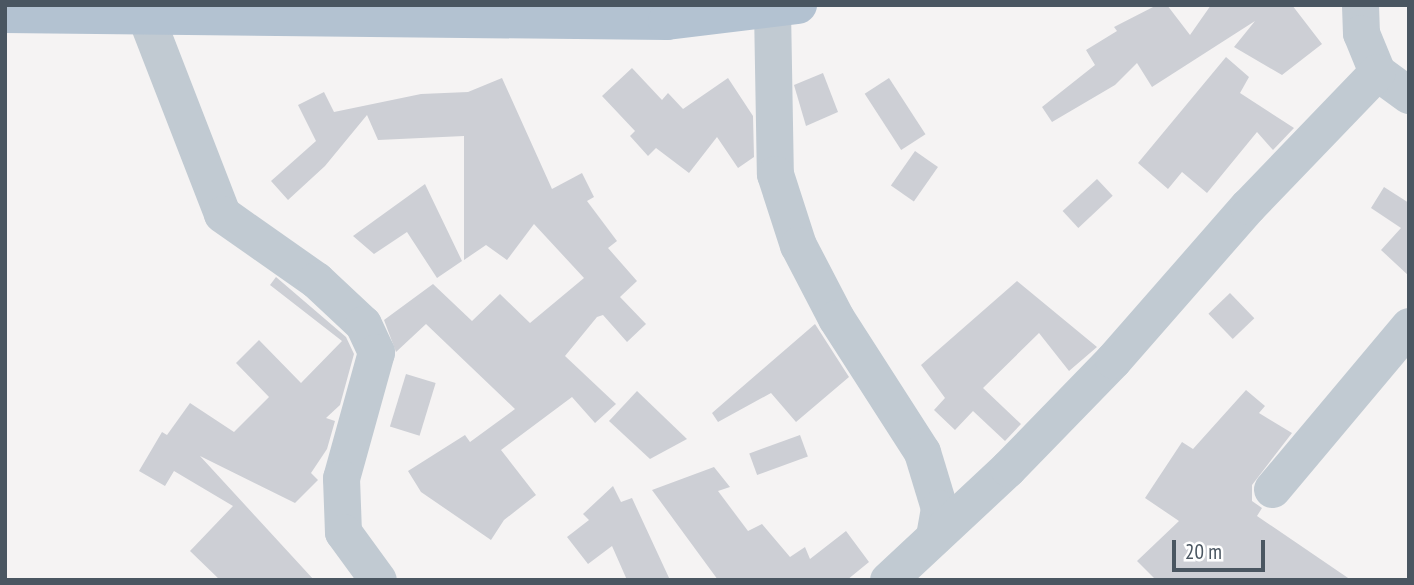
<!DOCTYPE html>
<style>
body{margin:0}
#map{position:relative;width:1414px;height:585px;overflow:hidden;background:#f5f3f3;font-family:"PT Sans Narrow",sans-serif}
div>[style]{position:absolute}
.building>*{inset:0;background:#cdcfd5;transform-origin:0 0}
.minor>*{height:37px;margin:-18.5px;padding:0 18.5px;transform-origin:18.5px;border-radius:18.5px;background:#c1cad2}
.major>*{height:38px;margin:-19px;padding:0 19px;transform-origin:19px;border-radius:19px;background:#b3c2d1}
span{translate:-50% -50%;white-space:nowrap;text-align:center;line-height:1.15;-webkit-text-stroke:6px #fff;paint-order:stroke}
.frame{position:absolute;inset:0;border:7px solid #4a5661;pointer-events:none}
.scale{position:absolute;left:1172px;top:540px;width:93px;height:32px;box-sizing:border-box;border:4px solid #4a5661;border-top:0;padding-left:9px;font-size:21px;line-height:24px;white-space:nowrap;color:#4a5661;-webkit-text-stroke:5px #fff;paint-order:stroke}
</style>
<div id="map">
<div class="building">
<div style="clip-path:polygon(1157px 5px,1167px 5px,1190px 35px,1211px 5px,1292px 5px,1322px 44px,1282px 75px,1234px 47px,1255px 21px,1152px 87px,1137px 63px,1115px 85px,1052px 122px,1042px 107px,1095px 65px,1086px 50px,1117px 31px,1114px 27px)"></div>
<div style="clip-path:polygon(1226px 57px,1249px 77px,1240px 93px,1294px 128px,1273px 150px,1257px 132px,1207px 193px,1182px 172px,1168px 189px,1138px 163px)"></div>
<div style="clip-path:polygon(632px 68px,662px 100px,668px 93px,683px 109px,728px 78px,753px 116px,754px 157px,738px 168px,717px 137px,689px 173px,656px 148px,648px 156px,630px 136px,635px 131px,602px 96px)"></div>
<div style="clip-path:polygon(823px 73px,838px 112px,806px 126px,794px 85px)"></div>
<div style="clip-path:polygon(502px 78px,552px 189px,582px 173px,594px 197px,587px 201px,617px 241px,608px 248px,637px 281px,620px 297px,646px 324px,627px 342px,603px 315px,597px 317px,565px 356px,616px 404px,595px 423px,572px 397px,501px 450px,536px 495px,504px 520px,491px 540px,421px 492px,408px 471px,465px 435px,470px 442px,515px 409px,426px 324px,396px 352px,384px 320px,433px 284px,472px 321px,500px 294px,530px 323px,584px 278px,534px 224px,507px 260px,486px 245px,464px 260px,464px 136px,378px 140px,367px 115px,325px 166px,288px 200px,271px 181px,316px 141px,298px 105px,324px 92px,334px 112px,421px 94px,468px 92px)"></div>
<div style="left:889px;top:78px;width:67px;height:29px;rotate:57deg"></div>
<div style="left:915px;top:151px;width:28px;height:42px;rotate:35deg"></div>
<div style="left:1097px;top:179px;width:23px;height:47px;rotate:47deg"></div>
<div style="clip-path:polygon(425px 184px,462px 261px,437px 278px,407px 232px,374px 254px,353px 236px)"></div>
<div style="clip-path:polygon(1384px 187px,1409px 203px,1409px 276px,1381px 250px,1401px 228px,1371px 208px)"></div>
<div style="clip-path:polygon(276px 277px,346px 337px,354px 354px,340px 405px,326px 418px,335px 421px,327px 449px,311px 473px,318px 480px,295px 503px,200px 456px,314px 580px,220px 580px,190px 551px,233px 506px,174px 471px,165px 486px,139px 471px,162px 432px,167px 435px,190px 403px,234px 432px,269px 397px,236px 363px,259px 340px,301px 383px,342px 341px,270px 285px)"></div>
<div style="clip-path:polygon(1017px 281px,1097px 347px,1069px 371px,1039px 333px,983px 388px,1021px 424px,1005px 441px,973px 411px,955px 430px,934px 410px,945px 398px,921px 365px)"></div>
<div style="left:1230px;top:293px;width:35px;height:30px;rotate:46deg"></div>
<div style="clip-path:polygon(815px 324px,849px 377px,796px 422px,771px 393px,718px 422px,712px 413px)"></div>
<div style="left:406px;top:374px;width:31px;height:55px;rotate:17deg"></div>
<div style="clip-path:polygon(1246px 390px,1265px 406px,1259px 413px,1292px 433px,1252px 485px,1252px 501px,1262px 508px,1257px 516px,1351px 580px,1156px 580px,1137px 561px,1179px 521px,1145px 498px,1182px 442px,1193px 449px)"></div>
<div style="clip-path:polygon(637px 391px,687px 439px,650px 459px,609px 421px)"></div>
<div style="left:800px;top:435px;width:23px;height:54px;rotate:70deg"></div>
<div style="clip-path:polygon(714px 467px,730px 487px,718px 491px,748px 531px,762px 524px,790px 557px,805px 547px,810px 559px,846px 531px,869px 562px,847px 580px,718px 580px,652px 490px)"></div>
<div style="clip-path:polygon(613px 486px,621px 502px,632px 498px,670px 580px,627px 580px,612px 546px,588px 564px,567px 537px,589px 520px,583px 514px)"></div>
</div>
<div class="minor">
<div style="left:1360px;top:5px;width:28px;rotate:88deg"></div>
<div style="left:1361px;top:33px;width:42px;rotate:67.7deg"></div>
<div style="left:1377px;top:72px;width:39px;rotate:36deg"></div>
<div style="left:772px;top:9px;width:165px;rotate:89deg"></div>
<div style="left:775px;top:174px;width:75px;rotate:72.1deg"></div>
<div style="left:798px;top:245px;width:82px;rotate:62.5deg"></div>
<div style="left:836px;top:318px;width:159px;rotate:57.3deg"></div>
<div style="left:922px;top:452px;width:59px;rotate:73.1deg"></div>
<div style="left:939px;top:508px;width:29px;rotate:100deg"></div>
<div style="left:145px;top:15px;width:213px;rotate:68.8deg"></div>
<div style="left:222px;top:214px;width:115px;rotate:35.1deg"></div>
<div style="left:316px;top:280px;width:64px;rotate:43.1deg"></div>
<div style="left:363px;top:324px;width:31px;rotate:65deg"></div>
<div style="left:376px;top:352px;width:131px;rotate:105.5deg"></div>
<div style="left:341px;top:478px;width:54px;rotate:87.9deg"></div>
<div style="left:343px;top:532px;width:59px;rotate:53.9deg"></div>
<div style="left:1272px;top:489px;width:213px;rotate:-50deg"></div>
<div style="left:888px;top:580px;width:164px;rotate:-43deg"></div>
<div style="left:1008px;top:468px;width:151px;rotate:-45.8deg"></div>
<div style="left:1113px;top:360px;width:205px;rotate:-48.8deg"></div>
<div style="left:1248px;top:206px;width:186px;rotate:-46.1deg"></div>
</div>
<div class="major">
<div style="left:5px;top:14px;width:662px;rotate:0.61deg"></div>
<div style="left:667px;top:21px;width:132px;rotate:-7deg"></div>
</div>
<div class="frame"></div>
<div class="scale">20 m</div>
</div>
